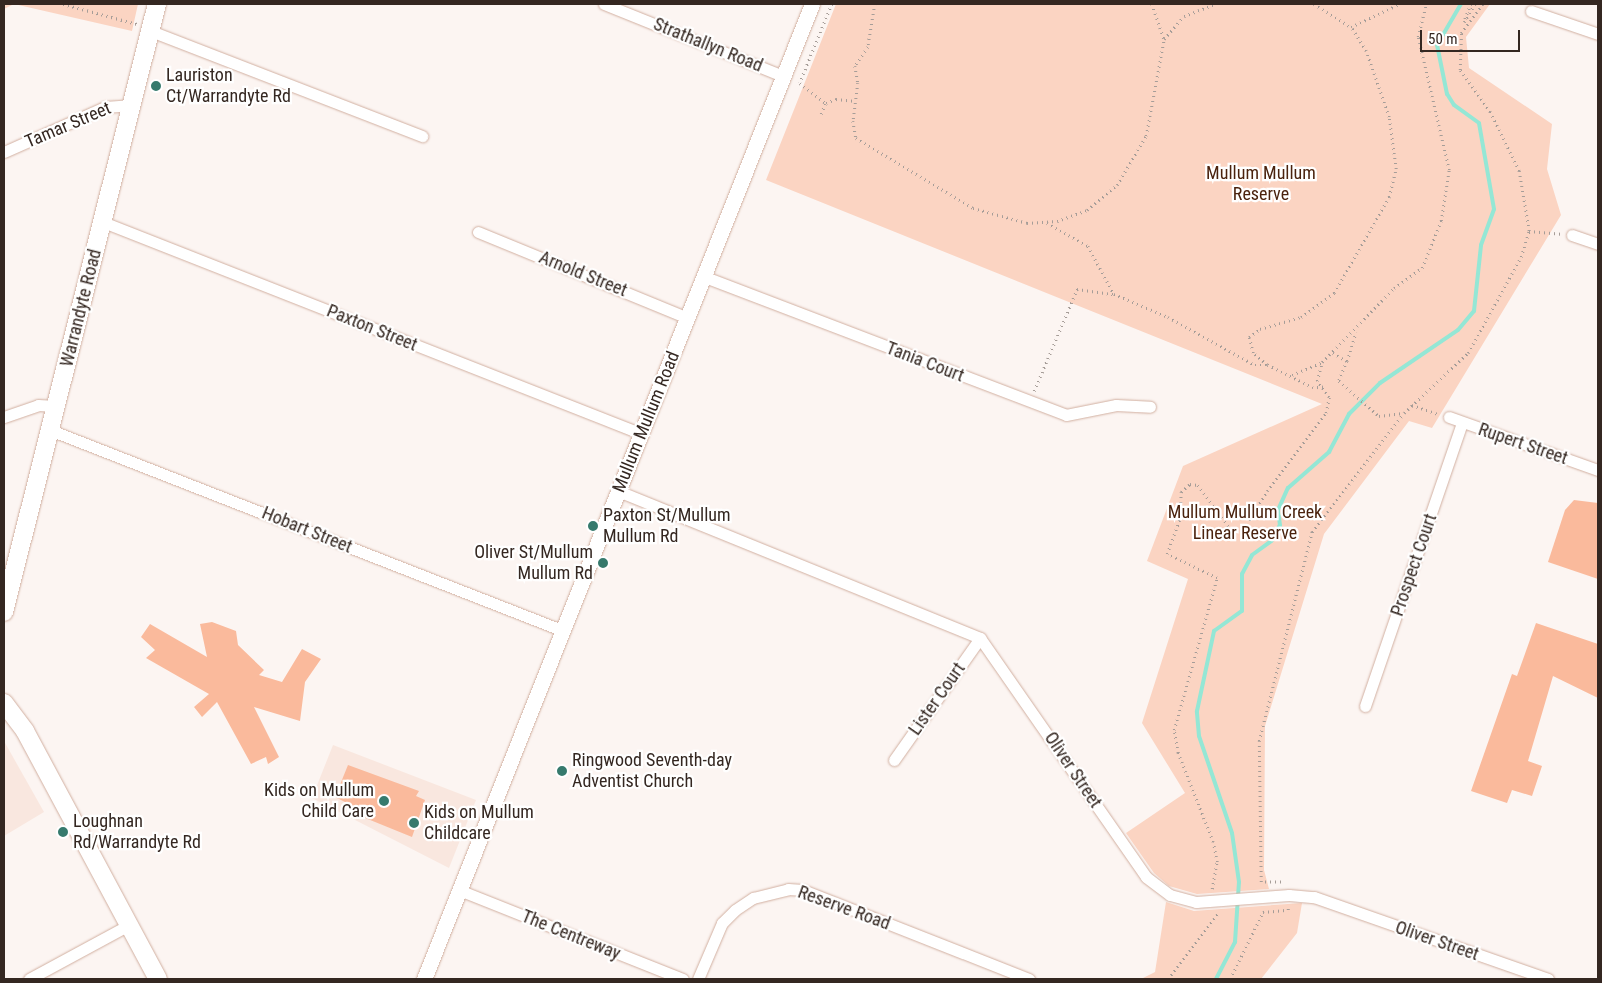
<!DOCTYPE html>
<style>
body{margin:0}
#map{position:relative;width:1602px;height:983px;overflow:hidden;background:#fcf5f2;font-family:"Roboto Condensed",sans-serif}
div>[style]{position:absolute}
.built>*{inset:0;background:#f9e7df}
.green>*{inset:0;background:#fbd4c2}
.stream>*{height:4px;margin:-2px;padding:0 2px;transform-origin:2px;border-radius:2px;background:#94e7d5}
.building>*{inset:0;background:#faba9c}
.path>*{height:2.5px;margin-top:-1.25px;transform-origin:0;background:repeating-linear-gradient(90deg,#a69d98 0 1px,transparent 0 5px)}
.roads{filter:drop-shadow(0 0 1px #d1afa0) drop-shadow(0 0 1px #d1afa0)}
.street>*{height:11px;margin:-5.5px;padding:0 5.5px;transform-origin:5.5px;border-radius:5.5px;background:#fff}
.secondary>*{height:15px;margin:-7.5px;padding:0 7.5px;transform-origin:7.5px;border-radius:7.5px;background:#fff}
.primary>*{height:18px;margin:-9px;padding:0 9px;transform-origin:9px;border-radius:9px;background:#fff}
.dots>*{width:14px;height:14px;translate:-50% -50%;box-sizing:border-box;border:2px solid #fff;border-radius:50%}
span{translate:-50% -50%;white-space:nowrap;text-align:center;line-height:1.15;-webkit-text-stroke:4.5px #fff;paint-order:stroke}
.street-label{font-size:18px;color:#342721}
.poi-label{font-size:18px;color:#342721}
.left{translate:0 -50%;text-align:left}
.right{translate:-100% -50%;text-align:right}
.park-label{font-size:18px;color:#4a220d}
.frame{position:absolute;inset:0;border:5px solid #342721;pointer-events:none}
.scale{position:absolute;left:1420px;top:30px;width:100px;height:22px;box-sizing:border-box;border:2px solid #342721;border-top:0;padding-left:6px;font-size:15px;line-height:18px;white-space:nowrap;color:#342721;-webkit-text-stroke:4px #fff;paint-order:stroke}
</style>
<div id="map">
<div class="built">
<div style="clip-path:polygon(4px 741px,44px 812px,4px 836px)"></div>
<div style="clip-path:polygon(333px 745px,476px 800px,449px 868px,312px 798px)"></div>
</div>
<div class="green">
<div style="clip-path:polygon(4px 4px,138px 4px,132px 31px,14px 4px,4px 9px)"></div>
<div style="clip-path:polygon(836px 4px,1490px 4px,1466px 37px,1469px 68px,1552px 124px,1547px 169px,1561px 215px,1432px 428px,1409px 421px,1324px 534px,1265px 726px,1264px 870px,1269px 889px,1197px 894px,1169px 886px,1154px 873px,1126px 833px,1185px 793px,1142px 723px,1188px 579px,1147px 561px,1183px 466px,1322px 404px,766px 180px)"></div>
<div style="clip-path:polygon(1166px 902px,1194px 911px,1302px 903px,1297px 933px,1261px 979px,1141px 979px,1155px 972px)"></div>
</div>
<div class="stream">
<div style="left:1216px;top:979px;width:42px;rotate:-62.8deg"></div>
<div style="left:1235px;top:942px;width:60px;rotate:-86.2deg"></div>
<div style="left:1239px;top:882px;width:49px;rotate:-98.1deg"></div>
<div style="left:1232px;top:833px;width:102px;rotate:-108.8deg"></div>
<div style="left:1199px;top:736px;width:25px;rotate:-95deg"></div>
<div style="left:1197px;top:711px;width:82px;rotate:-78deg"></div>
<div style="left:1214px;top:631px;width:34px;rotate:-36deg"></div>
<div style="left:1242px;top:611px;width:37px;rotate:-90deg"></div>
<div style="left:1242px;top:574px;width:21px;rotate:-62deg"></div>
<div style="left:1252px;top:555px;width:24px;rotate:-36deg"></div>
<div style="left:1271px;top:541px;width:18px;rotate:-61deg"></div>
<div style="left:1280px;top:525px;width:15px;rotate:-98deg"></div>
<div style="left:1278px;top:510px;width:24px;rotate:-66deg"></div>
<div style="left:1288px;top:488px;width:55px;rotate:-41.3deg"></div>
<div style="left:1329px;top:452px;width:43px;rotate:-62.2deg"></div>
<div style="left:1349px;top:414px;width:44px;rotate:-45deg"></div>
<div style="left:1380px;top:383px;width:94px;rotate:-34.2deg"></div>
<div style="left:1458px;top:330px;width:25px;rotate:-50deg"></div>
<div style="left:1474px;top:311px;width:66px;rotate:-83.9deg"></div>
<div style="left:1481px;top:245px;width:38px;rotate:-70deg"></div>
<div style="left:1494px;top:209px;width:87px;rotate:-99.9deg"></div>
<div style="left:1479px;top:123px;width:31px;rotate:-144deg"></div>
<div style="left:1454px;top:105px;width:13px;rotate:-122deg"></div>
<div style="left:1447px;top:94px;width:50px;rotate:-101.5deg"></div>
<div style="left:1437px;top:45px;width:48px;rotate:-59.7deg"></div>
</div>
<div class="building">
<div style="clip-path:polygon(1574px 500px,1598px 503px,1598px 579px,1548px 562px,1565px 510px)"></div>
<div style="clip-path:polygon(212px 622px,236px 631px,238px 645px,264px 670px,259px 675px,282px 682px,302px 649px,321px 659px,305px 682px,300px 721px,254px 707px,279px 757px,268px 764px,266px 757px,251px 764px,217px 702px,202px 717px,194px 707px,209px 694px,146px 658px,155px 650px,141px 637px,150px 624px,207px 657px,200px 624px)"></div>
<div style="clip-path:polygon(1536px 623px,1598px 644px,1598px 698px,1553px 676px,1528px 761px,1542px 766px,1532px 796px,1512px 790px,1507px 803px,1471px 791px,1512px 674px,1517px 676px)"></div>
<div style="clip-path:polygon(348px 765px,419px 791px,416px 796px,425px 800px,412px 837px,348px 811px,345px 802px,335px 797px)"></div>
</div>
<div class="path">
<div style="left:63px;top:4px;width:77px;rotate:15.1deg"></div>
<div style="left:832px;top:4px;width:85px;rotate:112.1deg"></div>
<div style="left:800px;top:83px;width:33px;rotate:38deg"></div>
<div style="left:826px;top:103px;width:11px;rotate:-22deg"></div>
<div style="left:836px;top:99px;width:20px;rotate:6deg"></div>
<div style="left:875px;top:4px;width:44px;rotate:99.2deg"></div>
<div style="left:868px;top:47px;width:23px;rotate:124deg"></div>
<div style="left:855px;top:66px;width:17px;rotate:80deg"></div>
<div style="left:858px;top:83px;width:38px;rotate:97deg"></div>
<div style="left:853px;top:121px;width:17px;rotate:80deg"></div>
<div style="left:856px;top:138px;width:136px;rotate:30.9deg"></div>
<div style="left:973px;top:208px;width:56px;rotate:15.5deg"></div>
<div style="left:1027px;top:223px;width:30px;rotate:-4deg"></div>
<div style="left:1057px;top:221px;width:32px;rotate:-20deg"></div>
<div style="left:1087px;top:210px;width:39px;rotate:-40deg"></div>
<div style="left:1117px;top:185px;width:57px;rotate:-59.4deg"></div>
<div style="left:1146px;top:136px;width:99px;rotate:-79.5deg"></div>
<div style="left:1164px;top:39px;width:30px;rotate:-49deg"></div>
<div style="left:1184px;top:16px;width:34px;rotate:-21deg"></div>
<div style="left:1152px;top:4px;width:37px;rotate:71deg"></div>
<div style="left:1314px;top:4px;width:44px;rotate:31.9deg"></div>
<div style="left:1351px;top:27px;width:53px;rotate:-25.6deg"></div>
<div style="left:1471px;top:4px;width:19px;rotate:111deg"></div>
<div style="left:1464px;top:22px;width:21px;rotate:-59deg"></div>
<div style="left:821px;top:114px;width:11px;rotate:-68deg"></div>
<div style="left:1047px;top:223px;width:47px;rotate:29.3deg"></div>
<div style="left:1088px;top:246px;width:55px;rotate:61.6deg"></div>
<div style="left:1114px;top:294px;width:59px;rotate:23.1deg"></div>
<div style="left:1168px;top:317px;width:99px;rotate:28.9deg"></div>
<div style="left:1255px;top:365px;width:11px"></div>
<div style="left:1529px;top:231px;width:32px;rotate:5deg"></div>
<div style="left:1333px;top:353px;width:16px;rotate:30deg"></div>
<div style="left:1347px;top:361px;width:22px;rotate:112deg"></div>
<div style="left:1339px;top:381px;width:53px;rotate:41.2deg"></div>
<div style="left:1379px;top:416px;width:24px;rotate:-7deg"></div>
<div style="left:1347px;top:361px;width:30px;rotate:-73deg"></div>
<div style="left:1292px;top:375px;width:33px;rotate:-23deg"></div>
<div style="left:1323px;top:387px;width:10px;rotate:174deg"></div>
<div style="left:1313px;top:388px;width:51px;rotate:-153.4deg"></div>
<div style="left:1267px;top:365px;width:18px;rotate:-139deg"></div>
<div style="left:1253px;top:353px;width:16px;rotate:-104deg"></div>
<div style="left:1249px;top:337px;width:14px;rotate:-36deg"></div>
<div style="left:1260px;top:329px;width:43px;rotate:-16.3deg"></div>
<div style="left:1301px;top:317px;width:41px;rotate:-36deg"></div>
<div style="left:1334px;top:293px;width:111px;rotate:-60.2deg"></div>
<div style="left:1389px;top:197px;width:29px;rotate:-76deg"></div>
<div style="left:1396px;top:169px;width:52px;rotate:-97.7deg"></div>
<div style="left:1389px;top:117px;width:70px;rotate:-109.2deg"></div>
<div style="left:1366px;top:51px;width:28px;rotate:-122deg"></div>
<div style="left:1034px;top:391px;width:111px;rotate:-67.1deg"></div>
<div style="left:1077px;top:289px;width:37px;rotate:8deg"></div>
<div style="left:1412px;top:405px;width:28px;rotate:19deg"></div>
<div style="left:1281px;top:882px;width:20px;rotate:180deg"></div>
<div style="left:1261px;top:882px;width:141px;rotate:-90.8deg"></div>
<div style="left:1259px;top:741px;width:216px;rotate:-75.8deg"></div>
<div style="left:1312px;top:532px;width:150px;rotate:-52.3deg"></div>
<div style="left:1404px;top:413px;width:88px;rotate:-43.2deg"></div>
<div style="left:1468px;top:353px;width:110px;rotate:-61.1deg"></div>
<div style="left:1521px;top:257px;width:27px;rotate:-73deg"></div>
<div style="left:1529px;top:231px;width:61px;rotate:-99.5deg"></div>
<div style="left:1519px;top:171px;width:66px;rotate:-116.2deg"></div>
<div style="left:1490px;top:112px;width:52px;rotate:-125.5deg"></div>
<div style="left:1460px;top:70px;width:37px;rotate:-88deg"></div>
<div style="left:1461px;top:33px;width:36px;rotate:-53deg"></div>
<div style="left:1212px;top:889px;width:27px;rotate:-80deg"></div>
<div style="left:1217px;top:862px;width:20px;rotate:-101deg"></div>
<div style="left:1213px;top:842px;width:96px;rotate:-111.5deg"></div>
<div style="left:1178px;top:753px;width:23px;rotate:-100deg"></div>
<div style="left:1174px;top:730px;width:158px;rotate:-74.2deg"></div>
<div style="left:1217px;top:578px;width:55px;rotate:-154.4deg"></div>
<div style="left:1167px;top:554px;width:38px;rotate:-70deg"></div>
<div style="left:1180px;top:518px;width:26px;rotate:-88deg"></div>
<div style="left:1181px;top:492px;width:12px;rotate:-42deg"></div>
<div style="left:1190px;top:484px;width:8px;rotate:7deg"></div>
<div style="left:1198px;top:485px;width:55px;rotate:53.1deg"></div>
<div style="left:1231px;top:529px;width:13px"></div>
<div style="left:1244px;top:529px;width:44px;rotate:-58.8deg"></div>
<div style="left:1267px;top:491px;width:98px;rotate:-52.9deg"></div>
<div style="left:1326px;top:413px;width:16px;rotate:-79deg"></div>
<div style="left:1329px;top:397px;width:20px;rotate:-127deg"></div>
<div style="left:1317px;top:381px;width:20px;rotate:-75deg"></div>
<div style="left:1322px;top:362px;width:103px;rotate:-45.8deg"></div>
<div style="left:1394px;top:288px;width:34px;rotate:-36deg"></div>
<div style="left:1422px;top:268px;width:51px;rotate:-68deg"></div>
<div style="left:1441px;top:221px;width:52px;rotate:-81.1deg"></div>
<div style="left:1449px;top:170px;width:137px;rotate:-103.1deg"></div>
<div style="left:1418px;top:37px;width:34px;rotate:-76deg"></div>
<div style="left:1168px;top:979px;width:84px;rotate:-52.7deg"></div>
<div style="left:1230px;top:979px;width:75px;rotate:-63.8deg"></div>
<div style="left:1263px;top:912px;width:25px;rotate:-5deg"></div>
<div style="left:1288px;top:910px;width:4px;rotate:-90deg"></div>
</div>
<div class="roads">
<div class="street">
<div style="left:604px;top:4px;width:193px;rotate:21.9deg"></div>
<div style="left:1531px;top:11px;width:71px;rotate:18.9deg"></div>
<div style="left:151px;top:31px;width:291px;rotate:21.2deg"></div>
<div style="left:4px;top:152px;width:111px;rotate:-24deg"></div>
<div style="left:105px;top:107px;width:28px;rotate:-4deg"></div>
<div style="left:103px;top:222px;width:579px;rotate:21.47deg"></div>
<div style="left:478px;top:232px;width:227px;rotate:22.3deg"></div>
<div style="left:1572px;top:235px;width:28px;rotate:19deg"></div>
<div style="left:705px;top:277px;width:386px;rotate:20.9deg"></div>
<div style="left:1066px;top:415px;width:51px;rotate:-11.3deg"></div>
<div style="left:1116px;top:405px;width:34px;rotate:3deg"></div>
<div style="left:4px;top:417px;width:36px;rotate:-19deg"></div>
<div style="left:38px;top:405px;width:18px;rotate:3deg"></div>
<div style="left:1449px;top:417px;width:158px;rotate:19.6deg"></div>
<div style="left:50px;top:430px;width:552px;rotate:21.36deg"></div>
<div style="left:618px;top:491px;width:391px;rotate:22.1deg"></div>
<div style="left:980px;top:638px;width:291px;rotate:55.2deg"></div>
<div style="left:1146px;top:877px;width:30px;rotate:37deg"></div>
<div style="left:1170px;top:895px;width:27px;rotate:15deg"></div>
<div style="left:1196px;top:902px;width:93px;rotate:-4.3deg"></div>
<div style="left:1289px;top:895px;width:25px;rotate:5deg"></div>
<div style="left:1314px;top:897px;width:248px;rotate:19.3deg"></div>
<div style="left:1365px;top:706px;width:299px;rotate:-71.1deg"></div>
<div style="left:894px;top:760px;width:149px;rotate:-54.8deg"></div>
<div style="left:459px;top:890px;width:241px;rotate:21.7deg"></div>
<div style="left:29px;top:979px;width:114px;rotate:-28.4deg"></div>
<div style="left:698px;top:979px;width:61px;rotate:-66.8deg"></div>
<div style="left:722px;top:923px;width:18px;rotate:-45deg"></div>
<div style="left:735px;top:910px;width:22px;rotate:-34deg"></div>
<div style="left:753px;top:898px;width:36px;rotate:-14deg"></div>
<div style="left:788px;top:889px;width:15px;rotate:4deg"></div>
<div style="left:803px;top:890px;width:243px;rotate:21.5deg"></div>
</div>
<div class="secondary">
<div style="left:424px;top:979px;width:1049px;rotate:-68.3deg"></div>
</div>
<div class="primary">
<div style="left:4px;top:612px;width:627px;rotate:-75.88deg"></div>
<div style="left:4px;top:703px;width:35px;rotate:53deg"></div>
<div style="left:25px;top:731px;width:281px;rotate:61.8deg"></div>
</div>
</div>
<div class="dots">
<div style="left:156px;top:86px;background:#367a6d"></div>
<div style="left:593px;top:526px;background:#367a6d"></div>
<div style="left:603px;top:563px;background:#367a6d"></div>
<div style="left:562px;top:771px;background:#367a6d"></div>
<div style="left:384px;top:801px;background:#367a6d"></div>
<div style="left:414px;top:823px;background:#367a6d"></div>
<div style="left:63px;top:832px;background:#367a6d"></div>
</div>
<div class="street-label">
<span style="left:708px;top:45px;rotate:22deg">Strathallyn Road</span>
<span style="left:68px;top:125px;rotate:-23deg">Tamar Street</span>
<span style="left:583px;top:274px;rotate:22deg">Arnold Street</span>
<span style="left:81px;top:308px;rotate:-76deg">Warrandyte Road</span>
<span style="left:372px;top:328px;rotate:22deg">Paxton Street</span>
<span style="left:925px;top:362px;rotate:21deg">Tania Court</span>
<span style="left:646px;top:422px;rotate:-68deg">Mullum Mullum Road</span>
<span style="left:1523px;top:444px;rotate:19deg">Rupert Street</span>
<span style="left:307px;top:530px;rotate:22deg">Hobart Street</span>
<span style="left:1414px;top:565px;rotate:-71deg">Prospect Court</span>
<span style="left:937px;top:699px;rotate:-55deg">Lister Court</span>
<span style="left:1073px;top:770px;rotate:56deg">Oliver Street</span>
<span style="left:844px;top:908px;rotate:20deg">Reserve Road</span>
<span style="left:571px;top:935px;rotate:22deg">The Centreway</span>
<span style="left:1437px;top:941px;rotate:19deg">Oliver Street</span>
</div>
<div class="poi-label">
<span class="left" style="left:166px;top:86px">Lauriston<br>Ct/Warrandyte Rd</span>
<span class="left" style="left:603px;top:526px">Paxton St/Mullum<br>Mullum Rd</span>
<span class="right" style="left:593px;top:563px">Oliver St/Mullum<br>Mullum Rd</span>
<span class="left" style="left:572px;top:771px">Ringwood Seventh-day<br>Adventist Church</span>
<span class="right" style="left:374px;top:801px">Kids on Mullum<br>Child Care</span>
<span class="left" style="left:424px;top:823px">Kids on Mullum<br>Childcare</span>
<span class="left" style="left:73px;top:832px">Loughnan<br>Rd/Warrandyte Rd</span>
</div>
<div class="park-label">
<span style="left:1261px;top:184px">Mullum Mullum<br>Reserve</span>
<span style="left:1245px;top:523px">Mullum Mullum Creek<br>Linear Reserve</span>
</div>
<div class="frame"></div>
<div class="scale">50 m</div>
</div>
